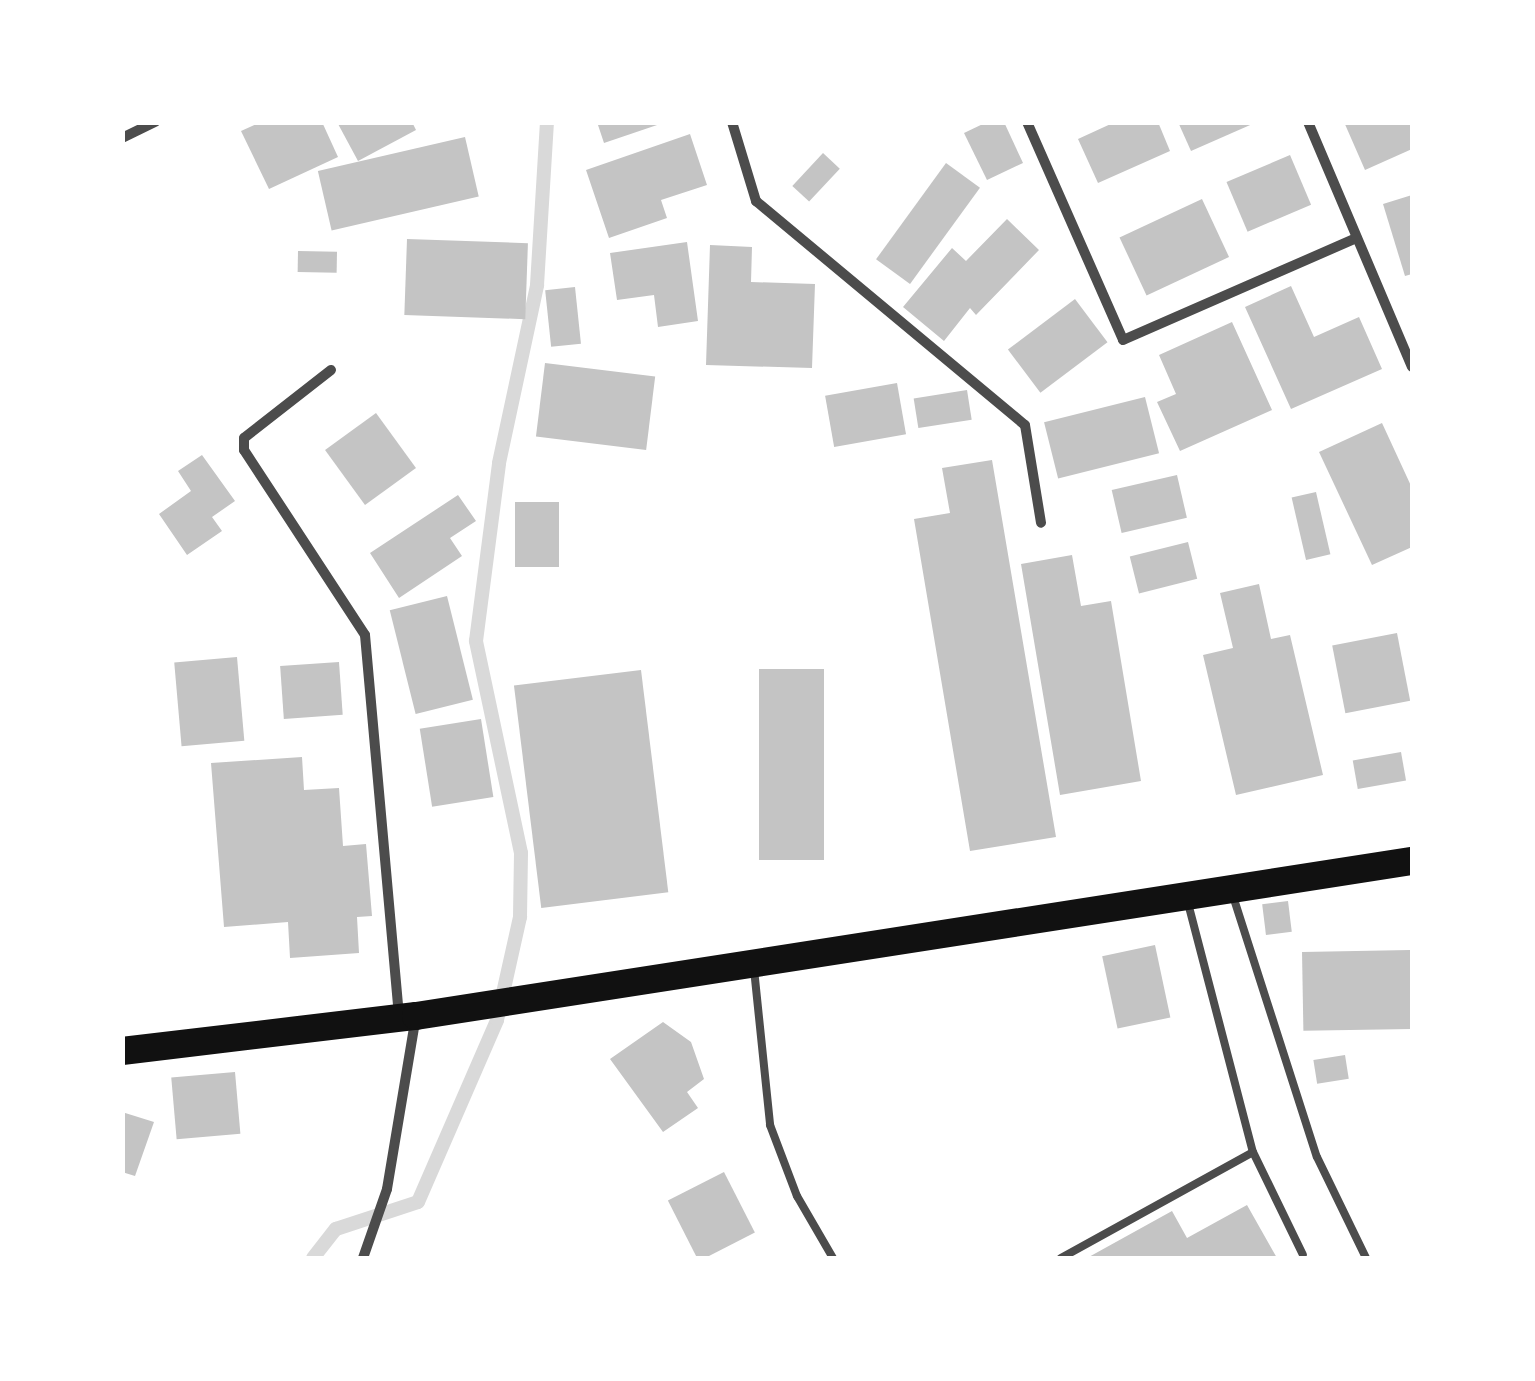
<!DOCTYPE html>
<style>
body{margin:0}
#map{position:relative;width:1535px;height:1381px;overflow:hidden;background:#fff;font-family:"Public Sans",sans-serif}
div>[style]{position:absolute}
.stream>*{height:14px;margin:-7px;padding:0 7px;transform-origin:7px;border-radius:7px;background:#d9d9d9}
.building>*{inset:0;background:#c4c4c4;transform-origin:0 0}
.service>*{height:8px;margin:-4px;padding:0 4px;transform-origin:4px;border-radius:4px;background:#4c4c4c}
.minor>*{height:10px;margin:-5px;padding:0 5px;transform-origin:5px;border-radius:5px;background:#4c4c4c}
.trunk>*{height:28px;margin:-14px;padding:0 14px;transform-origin:14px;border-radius:14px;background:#111}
span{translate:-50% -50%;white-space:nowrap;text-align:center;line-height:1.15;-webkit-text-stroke:10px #fff;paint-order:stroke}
.frame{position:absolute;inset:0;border:125px solid #fff;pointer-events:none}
</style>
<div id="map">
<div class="stream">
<div style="left:313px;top:1258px;width:37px;rotate:-52deg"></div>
<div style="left:336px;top:1229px;width:86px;rotate:-18.2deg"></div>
<div style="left:418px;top:1202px;width:198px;rotate:-66.5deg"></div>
<div style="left:497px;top:1020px;width:106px;rotate:-77.4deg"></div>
<div style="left:520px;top:917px;width:64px;rotate:-89.1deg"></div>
<div style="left:521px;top:853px;width:217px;rotate:-102deg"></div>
<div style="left:476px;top:641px;width:179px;rotate:-82.6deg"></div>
<div style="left:499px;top:463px;width:182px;rotate:-77.9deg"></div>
<div style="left:537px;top:285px;width:163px;rotate:-86.5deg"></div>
</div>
<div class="building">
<div style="clip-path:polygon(261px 122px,322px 122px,338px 157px,269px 189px,241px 131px)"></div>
<div style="clip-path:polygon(337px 122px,412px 122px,416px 130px,358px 161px)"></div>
<div style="clip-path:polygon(597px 122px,663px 122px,663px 123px,604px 143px)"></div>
<div style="clip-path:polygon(987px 122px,1004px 122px,1023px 163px,987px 180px,964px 133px)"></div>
<div style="clip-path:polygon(1115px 122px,1158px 122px,1170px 151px,1098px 183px,1078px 139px)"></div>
<div style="clip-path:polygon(1178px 122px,1257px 122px,1191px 151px)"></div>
<div style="clip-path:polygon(1344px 122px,1412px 122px,1412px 149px,1365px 170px)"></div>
<div style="clip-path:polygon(690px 134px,707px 185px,661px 200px,667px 218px,609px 238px,586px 170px)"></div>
<div style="left:465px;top:137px;width:61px;height:151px;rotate:77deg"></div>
<div style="left:823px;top:153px;width:23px;height:45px;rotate:43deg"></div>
<div style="left:1290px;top:155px;width:54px;height:69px;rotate:67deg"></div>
<div style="left:946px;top:163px;width:42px;height:119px;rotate:36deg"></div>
<div style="clip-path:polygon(1412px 195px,1412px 274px,1405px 276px,1383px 204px)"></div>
<div style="left:1202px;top:199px;width:64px;height:91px;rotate:65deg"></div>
<div style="clip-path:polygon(1007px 219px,1039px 250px,976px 315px,970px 308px,944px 341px,903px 307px,952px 248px,966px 261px)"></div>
<div style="left:407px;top:239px;width:121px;height:76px;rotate:2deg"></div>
<div style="clip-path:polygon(687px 242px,698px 321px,658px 327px,654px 295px,617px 300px,610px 253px)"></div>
<div style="clip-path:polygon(710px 245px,752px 247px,751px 282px,815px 284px,812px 368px,706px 365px)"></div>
<div style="left:298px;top:251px;width:39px;height:21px;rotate:1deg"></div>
<div style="clip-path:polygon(1291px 286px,1314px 337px,1359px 317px,1382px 369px,1291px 409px,1245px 307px)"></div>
<div style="left:575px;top:287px;width:57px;height:30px;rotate:84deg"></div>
<div style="left:1075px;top:299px;width:54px;height:84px;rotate:53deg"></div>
<div style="clip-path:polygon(1232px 322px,1272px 410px,1180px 451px,1157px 402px,1176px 394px,1159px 355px)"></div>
<div style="left:545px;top:363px;width:111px;height:74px;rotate:7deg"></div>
<div style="left:897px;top:383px;width:52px;height:73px;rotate:80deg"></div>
<div style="left:967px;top:390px;width:30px;height:54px;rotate:81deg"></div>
<div style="left:1145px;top:397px;width:58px;height:104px;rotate:76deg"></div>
<div style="left:376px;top:413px;width:68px;height:63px;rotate:54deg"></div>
<div style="clip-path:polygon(1382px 423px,1412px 488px,1412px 547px,1372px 565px,1319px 452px)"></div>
<div style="clip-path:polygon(202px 455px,235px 501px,212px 517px,222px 531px,187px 555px,159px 514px,191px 491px,178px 471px)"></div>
<div style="clip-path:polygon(992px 460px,1056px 837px,970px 851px,914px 519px,950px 513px,942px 468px)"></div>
<div style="left:1177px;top:475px;width:44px;height:67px;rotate:77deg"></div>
<div style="left:1316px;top:492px;width:64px;height:25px;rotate:77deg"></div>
<div style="clip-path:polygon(458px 495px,476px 521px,450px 538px,462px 556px,399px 598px,370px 553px)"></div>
<div style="left:515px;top:502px;width:44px;height:65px"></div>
<div style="left:1188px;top:542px;width:38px;height:60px;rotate:76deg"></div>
<div style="clip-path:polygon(1072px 555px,1081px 606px,1111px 601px,1141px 781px,1060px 795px,1021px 564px)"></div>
<div style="clip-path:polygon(1259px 584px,1271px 639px,1290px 635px,1323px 775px,1236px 795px,1203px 655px,1233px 648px,1220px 593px)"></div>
<div style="left:447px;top:596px;width:107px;height:59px;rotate:76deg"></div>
<div style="left:1397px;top:633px;width:69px;height:66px;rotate:79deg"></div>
<div style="left:237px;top:657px;width:84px;height:63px;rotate:85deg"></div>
<div style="left:339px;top:662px;width:53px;height:59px;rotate:86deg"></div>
<div style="left:759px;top:669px;width:65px;height:191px"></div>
<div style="left:641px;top:670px;width:224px;height:128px;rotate:83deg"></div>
<div style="left:481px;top:719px;width:79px;height:62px;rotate:81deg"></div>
<div style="left:1401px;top:752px;width:29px;height:49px;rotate:80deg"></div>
<div style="clip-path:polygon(302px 757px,304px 790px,339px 788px,343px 846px,366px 844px,372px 916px,357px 917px,359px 953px,290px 958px,288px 922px,224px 927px,211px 763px)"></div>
<div style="left:1288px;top:901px;width:31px;height:26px;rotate:83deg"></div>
<div style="left:1155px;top:945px;width:74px;height:54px;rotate:78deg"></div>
<div style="left:1410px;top:950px;width:79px;height:108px;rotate:89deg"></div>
<div style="clip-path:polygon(663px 1022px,691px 1042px,704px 1079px,687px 1092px,698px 1108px,663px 1132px,610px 1059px)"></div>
<div style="left:1345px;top:1055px;width:24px;height:32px;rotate:81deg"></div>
<div style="left:235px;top:1072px;width:62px;height:64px;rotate:85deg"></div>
<div style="clip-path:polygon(122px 1112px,154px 1122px,135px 1176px,122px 1172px)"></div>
<div style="left:724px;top:1172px;width:68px;height:63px;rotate:63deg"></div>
<div style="clip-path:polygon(1247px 1205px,1277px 1258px,1087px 1258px,1172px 1211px,1187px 1238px)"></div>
</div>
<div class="service">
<div style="left:1233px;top:896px;width:274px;rotate:72.2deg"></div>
<div style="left:1317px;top:1157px;width:112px;rotate:64.1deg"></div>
<div style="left:1188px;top:903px;width:257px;rotate:75.4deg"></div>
<div style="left:1253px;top:1152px;width:114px;rotate:64.1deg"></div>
<div style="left:754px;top:969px;width:157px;rotate:84.1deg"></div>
<div style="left:770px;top:1125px;width:76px;rotate:69.2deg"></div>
<div style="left:797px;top:1196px;width:72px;rotate:59.9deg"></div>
<div style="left:1061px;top:1258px;width:219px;rotate:-28.9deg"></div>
</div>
<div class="minor">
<div style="left:732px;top:122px;width:83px;rotate:73.1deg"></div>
<div style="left:756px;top:201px;width:350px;rotate:39.8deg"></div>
<div style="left:1025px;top:425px;width:99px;rotate:80.7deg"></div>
<div style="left:1027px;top:122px;width:238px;rotate:66.2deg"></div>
<div style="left:1123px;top:340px;width:255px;rotate:-23.6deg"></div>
<div style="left:1308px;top:122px;width:266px;rotate:67deg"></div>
<div style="left:122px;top:138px;width:37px;rotate:-26deg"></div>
<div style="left:331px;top:370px;width:110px;rotate:142deg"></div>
<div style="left:244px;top:438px;width:12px;rotate:90deg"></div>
<div style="left:244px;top:450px;width:221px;rotate:56.8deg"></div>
<div style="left:365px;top:635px;width:381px;rotate:84.9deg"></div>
<div style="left:363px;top:1258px;width:73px;rotate:-70.8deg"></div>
<div style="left:387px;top:1189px;width:170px;rotate:-80.5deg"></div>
</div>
<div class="trunk">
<div style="left:122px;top:1051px;width:296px;rotate:-6.8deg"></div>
<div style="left:416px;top:1016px;width:1008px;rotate:-8.85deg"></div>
</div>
<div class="frame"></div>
</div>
